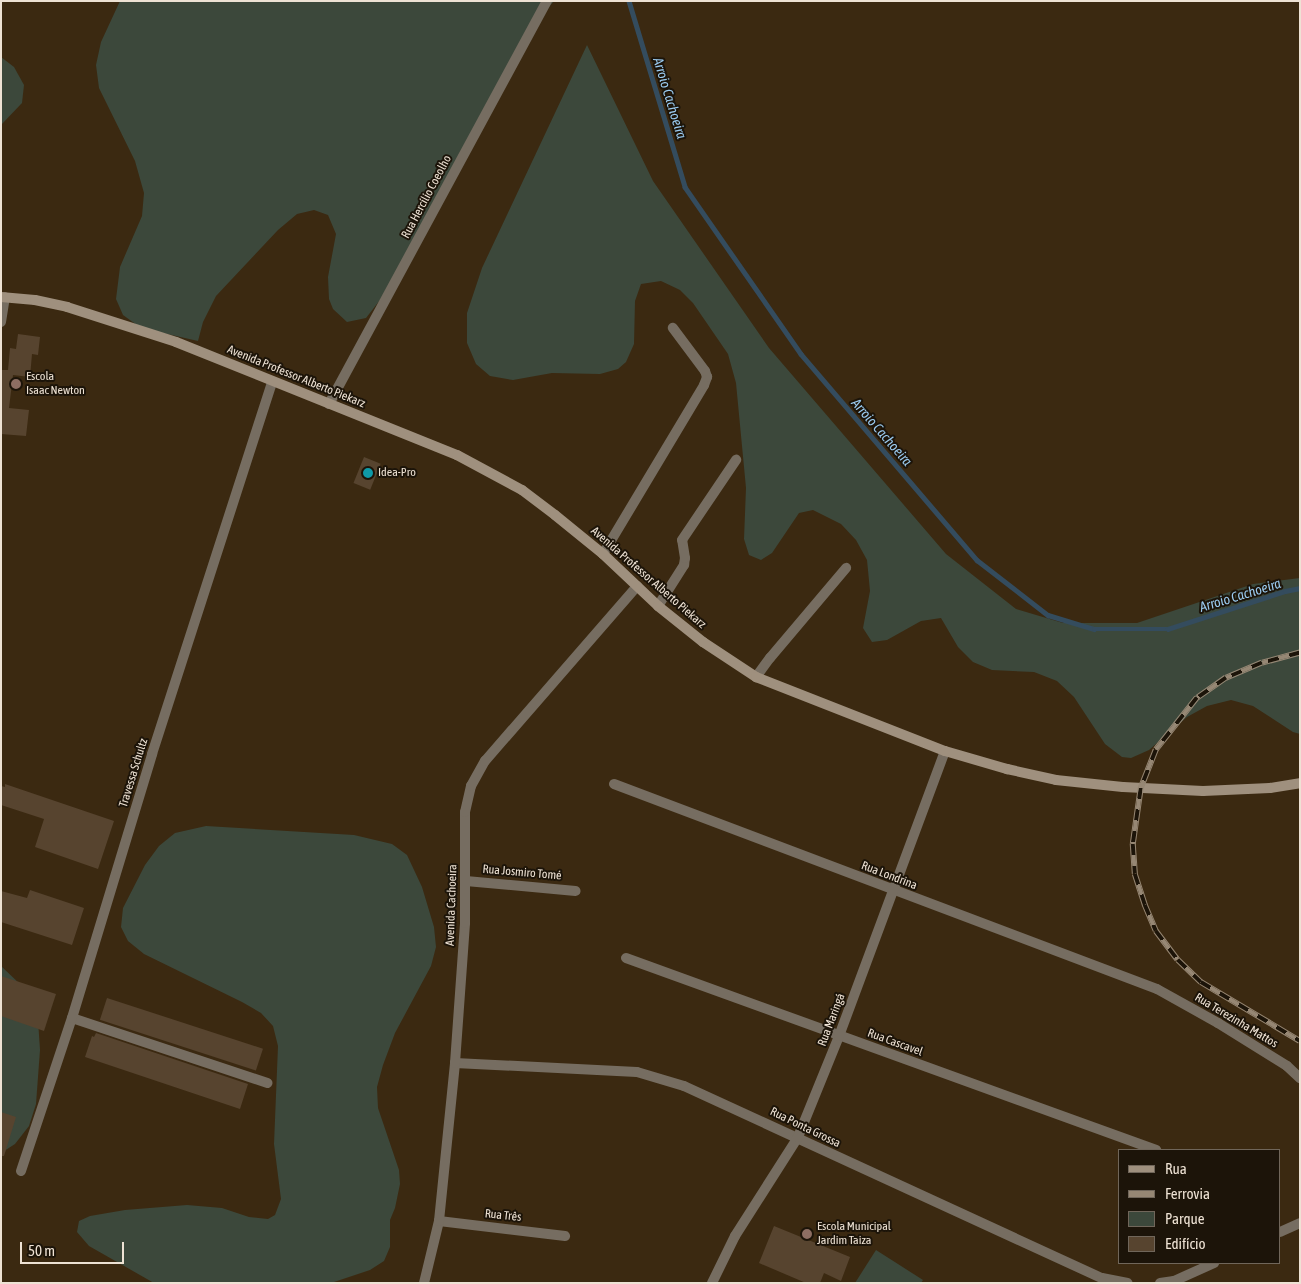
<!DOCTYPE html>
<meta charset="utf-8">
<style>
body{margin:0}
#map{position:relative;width:1301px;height:1284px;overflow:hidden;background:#3b2911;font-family:"Asap Condensed",sans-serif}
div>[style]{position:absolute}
.green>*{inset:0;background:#3c483b}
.stream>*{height:4.5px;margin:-2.25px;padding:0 2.25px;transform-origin:2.25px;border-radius:2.25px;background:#344c5e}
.building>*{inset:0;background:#57442f;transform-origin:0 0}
.minor>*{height:10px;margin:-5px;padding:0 5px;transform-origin:5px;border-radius:5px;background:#766d61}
.secondary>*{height:10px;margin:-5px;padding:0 5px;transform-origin:5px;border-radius:5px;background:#9f907e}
.rail>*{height:5.5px;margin-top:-2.75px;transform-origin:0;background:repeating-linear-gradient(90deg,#1c1409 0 11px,#968774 0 22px);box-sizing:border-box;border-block:1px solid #968774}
.dots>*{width:14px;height:14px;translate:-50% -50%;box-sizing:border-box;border:2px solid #1c1409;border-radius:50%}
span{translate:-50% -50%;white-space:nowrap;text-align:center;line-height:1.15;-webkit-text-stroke:4px #1c1409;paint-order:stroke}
.street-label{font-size:12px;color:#eee2d4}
.poi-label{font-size:12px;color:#eee2d4}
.left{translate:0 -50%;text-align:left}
.water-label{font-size:14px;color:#9acaef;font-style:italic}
.frame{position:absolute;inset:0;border:2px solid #eee2d4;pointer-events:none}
.legend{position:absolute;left:1118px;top:1149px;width:162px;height:115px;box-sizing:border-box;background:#1c1409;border:1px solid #70665a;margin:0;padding:6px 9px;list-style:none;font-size:15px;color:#eee2d4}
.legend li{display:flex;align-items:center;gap:10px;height:25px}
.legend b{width:25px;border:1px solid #70665a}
.scale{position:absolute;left:20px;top:1242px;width:104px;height:22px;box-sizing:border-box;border:2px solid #eee2d4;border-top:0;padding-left:6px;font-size:15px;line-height:18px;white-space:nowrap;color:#eee2d4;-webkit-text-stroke:4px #1c1409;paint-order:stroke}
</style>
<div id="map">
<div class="green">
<div style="clip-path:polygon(120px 1px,554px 1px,538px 20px,380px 300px,366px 318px,347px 322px,333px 309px,329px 299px,328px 277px,336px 234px,328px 215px,314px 210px,297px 214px,278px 230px,216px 296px,203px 322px,198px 341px,141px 328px,123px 315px,116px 299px,120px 267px,142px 216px,144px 193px,135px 161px,99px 88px,96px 65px,101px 42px)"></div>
<div style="clip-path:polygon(587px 45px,653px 181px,769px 348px,946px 554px,1016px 609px,1063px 623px,1137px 623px,1253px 584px,1300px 578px,1300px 734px,1293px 732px,1253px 706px,1231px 700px,1207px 706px,1187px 717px,1149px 750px,1131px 758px,1122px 757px,1105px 744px,1074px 697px,1057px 681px,1034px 672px,992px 670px,973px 662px,958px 647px,941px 618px,921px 621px,887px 640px,872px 642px,863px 628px,870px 591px,867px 560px,856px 540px,841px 524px,813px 510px,799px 513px,772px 553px,761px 560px,749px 555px,744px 539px,746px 488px,736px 383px,728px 354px,693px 303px,680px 290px,661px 281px,641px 284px,635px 301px,634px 344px,626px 362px,618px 369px,600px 374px,552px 373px,513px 380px,490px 376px,476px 364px,467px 343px,467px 313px,482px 268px)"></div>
<div style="clip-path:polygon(1px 57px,14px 67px,24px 85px,22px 103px,1px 125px)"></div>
<div style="clip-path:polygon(206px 826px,354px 835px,392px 844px,407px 855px,422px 887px,434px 927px,436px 947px,431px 966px,395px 1033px,383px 1065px,377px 1087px,378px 1108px,399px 1170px,400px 1184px,395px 1208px,390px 1220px,390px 1247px,384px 1261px,370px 1270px,331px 1283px,154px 1283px,89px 1246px,77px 1232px,79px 1221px,90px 1216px,125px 1210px,187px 1205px,222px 1208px,249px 1217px,268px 1219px,275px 1215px,281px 1199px,274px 1144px,278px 1046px,273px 1026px,261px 1013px,242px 1002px,144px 954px,128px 941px,121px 927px,123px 908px,145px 865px,159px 846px,175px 833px)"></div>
<div style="clip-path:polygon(1px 966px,22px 986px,38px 1020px,40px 1050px,36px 1104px,29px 1126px,15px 1144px,1px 1153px)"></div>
<div style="clip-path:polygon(876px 1250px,923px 1280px,921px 1283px,855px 1283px)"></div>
</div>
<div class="stream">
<div style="left:629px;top:1px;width:194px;rotate:73.2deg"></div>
<div style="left:685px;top:187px;width:203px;rotate:55.2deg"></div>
<div style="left:801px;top:354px;width:271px;rotate:49.5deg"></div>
<div style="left:977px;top:560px;width:90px;rotate:37.8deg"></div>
<div style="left:1048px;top:615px;width:48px;rotate:16.9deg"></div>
<div style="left:1094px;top:629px;width:74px"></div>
<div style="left:1168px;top:629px;width:123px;rotate:-18deg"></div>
<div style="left:1285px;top:591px;width:15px;rotate:-11deg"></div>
</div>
<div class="building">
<div style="clip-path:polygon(18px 334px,40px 337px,38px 355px,32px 354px,30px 377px,13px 375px,9px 408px,29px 410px,26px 436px,1px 434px,1px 370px,8px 370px,10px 348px,16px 349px)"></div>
<div style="left:364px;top:457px;width:18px;height:28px;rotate:22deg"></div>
<div style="clip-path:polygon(5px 784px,114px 821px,98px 869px,35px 847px,44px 819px,1px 805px,1px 786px,5px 787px)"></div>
<div style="clip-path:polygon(30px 890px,84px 908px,72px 945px,1px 922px,1px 891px,27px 898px)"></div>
<div style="clip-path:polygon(1px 976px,56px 994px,44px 1031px,1px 1016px)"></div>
<div style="left:107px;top:998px;width:164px;height:23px;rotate:18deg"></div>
<div style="clip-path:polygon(96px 1033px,248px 1084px,240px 1109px,85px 1057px,92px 1036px,94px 1037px)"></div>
<div style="clip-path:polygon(1px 1112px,16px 1117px,4px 1156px,1px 1156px)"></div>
<div style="clip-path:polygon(774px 1226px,850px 1257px,841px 1281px,824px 1273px,820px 1283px,806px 1283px,759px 1263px)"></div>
</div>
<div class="minor">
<div style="left:1px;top:322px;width:25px;rotate:-81deg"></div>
<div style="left:329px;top:404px;width:458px;rotate:-61.6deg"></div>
<div style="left:603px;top:554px;width:197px;rotate:-59.1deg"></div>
<div style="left:704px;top:385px;width:9px;rotate:-69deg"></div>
<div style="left:707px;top:377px;width:6px;rotate:-108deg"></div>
<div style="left:705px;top:371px;width:54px;rotate:-126.7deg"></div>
<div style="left:658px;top:606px;width:49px;rotate:-57.6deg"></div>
<div style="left:684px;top:565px;width:7px;rotate:-82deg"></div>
<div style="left:685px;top:558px;width:18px;rotate:-99deg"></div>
<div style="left:682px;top:540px;width:97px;rotate:-56deg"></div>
<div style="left:756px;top:677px;width:24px;rotate:-54deg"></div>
<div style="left:770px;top:658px;width:118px;rotate:-49.8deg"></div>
<div style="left:614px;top:784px;width:580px;rotate:20.68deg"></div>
<div style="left:1157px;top:989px;width:70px;rotate:29.1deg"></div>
<div style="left:1218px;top:1023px;width:81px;rotate:31.9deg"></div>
<div style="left:1287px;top:1066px;width:18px;rotate:43deg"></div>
<div style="left:466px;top:881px;width:110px;rotate:5.2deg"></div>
<div style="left:626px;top:958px;width:564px;rotate:19.91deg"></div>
<div style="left:72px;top:1018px;width:206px;rotate:18.4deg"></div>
<div style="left:455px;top:1063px;width:182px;rotate:2.8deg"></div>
<div style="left:637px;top:1072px;width:49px;rotate:16.6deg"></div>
<div style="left:684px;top:1086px;width:460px;rotate:24.7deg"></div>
<div style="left:1102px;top:1278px;width:26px;rotate:11deg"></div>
<div style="left:21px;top:1171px;width:161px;rotate:-71.6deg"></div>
<div style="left:72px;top:1018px;width:276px;rotate:-73.1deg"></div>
<div style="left:152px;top:754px;width:391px;rotate:-72.1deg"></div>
<div style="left:439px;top:1221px;width:127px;rotate:6.8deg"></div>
<div style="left:1280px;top:1232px;width:22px;rotate:-24deg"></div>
<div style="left:424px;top:1283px;width:64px;rotate:-76.4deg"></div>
<div style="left:439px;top:1221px;width:159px;rotate:-84.2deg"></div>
<div style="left:455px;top:1063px;width:140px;rotate:-85.9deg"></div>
<div style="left:465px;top:923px;width:111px;rotate:-90deg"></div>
<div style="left:465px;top:812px;width:27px;rotate:-77deg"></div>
<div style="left:471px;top:786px;width:29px;rotate:-61deg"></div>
<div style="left:485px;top:761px;width:232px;rotate:-49deg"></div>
<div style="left:712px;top:1283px;width:52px;rotate:-63.9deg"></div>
<div style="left:735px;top:1236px;width:117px;rotate:-57.5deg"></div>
<div style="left:798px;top:1137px;width:109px;rotate:-67.9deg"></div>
<div style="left:839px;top:1036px;width:304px;rotate:-69.6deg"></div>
<div style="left:1160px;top:1283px;width:14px;rotate:-8deg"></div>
<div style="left:1174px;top:1281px;width:44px;rotate:-24.2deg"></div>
</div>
<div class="secondary">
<div style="left:1px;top:297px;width:34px;rotate:5deg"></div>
<div style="left:35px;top:300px;width:33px;rotate:12deg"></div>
<div style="left:67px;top:307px;width:114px;rotate:17.8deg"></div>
<div style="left:176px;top:342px;width:303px;rotate:21.9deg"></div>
<div style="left:457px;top:455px;width:74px;rotate:28.3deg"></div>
<div style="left:522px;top:490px;width:41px;rotate:37.1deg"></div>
<div style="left:555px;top:515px;width:62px;rotate:39.1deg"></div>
<div style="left:603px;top:554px;width:76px;rotate:43.4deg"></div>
<div style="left:658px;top:606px;width:58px;rotate:38.7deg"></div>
<div style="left:703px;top:642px;width:64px;rotate:33.4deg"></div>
<div style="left:756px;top:677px;width:203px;rotate:21.4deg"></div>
<div style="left:945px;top:751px;width:65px;rotate:16.2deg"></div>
<div style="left:1007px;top:769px;width:50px;rotate:12.7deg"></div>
<div style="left:1056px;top:780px;width:67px;rotate:6deg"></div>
<div style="left:1123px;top:787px;width:80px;rotate:2.9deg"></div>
<div style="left:1203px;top:791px;width:67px;rotate:-2.6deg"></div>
<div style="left:1270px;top:788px;width:30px;rotate:-9deg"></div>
</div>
<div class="rail">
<div style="left:1300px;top:653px;width:39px;rotate:165deg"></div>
<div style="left:1262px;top:663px;width:39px;rotate:157deg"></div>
<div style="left:1226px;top:678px;width:35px;rotate:145deg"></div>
<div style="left:1197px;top:698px;width:66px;rotate:128.3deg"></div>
<div style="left:1156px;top:750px;width:41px;rotate:111.5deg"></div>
<div style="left:1141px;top:788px;width:57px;rotate:98.1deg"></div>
<div style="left:1133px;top:844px;width:30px;rotate:86deg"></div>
<div style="left:1135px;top:874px;width:33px;rotate:72deg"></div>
<div style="left:1145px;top:905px;width:28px;rotate:67deg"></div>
<div style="left:1156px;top:931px;width:36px;rotate:53deg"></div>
<div style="left:1178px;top:960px;width:32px;rotate:44deg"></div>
<div style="left:1201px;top:982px;width:115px;rotate:30.8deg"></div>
</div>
<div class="dots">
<div style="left:16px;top:384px;background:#8d6e63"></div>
<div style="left:368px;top:473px;background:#0f9aa8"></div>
<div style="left:807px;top:1234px;background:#8d6e63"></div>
</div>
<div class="street-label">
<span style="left:427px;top:197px;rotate:-62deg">Rua Hercílio Coeolho</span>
<span style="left:296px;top:377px;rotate:22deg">Avenida Professor Alberto Piekarz</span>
<span style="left:648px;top:578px;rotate:41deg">Avenida Professor Alberto Piekarz</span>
<span style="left:134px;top:773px;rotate:-73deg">Travessa Schultz</span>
<span style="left:522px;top:873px;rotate:5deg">Rua Josmiro Tomé</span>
<span style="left:889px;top:876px;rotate:21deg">Rua Londrina</span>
<span style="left:452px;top:905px;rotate:-88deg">Avenida Cachoeira</span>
<span style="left:832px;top:1020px;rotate:-69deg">Rua Maringá</span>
<span style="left:1236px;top:1021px;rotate:31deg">Rua Terezinha Mattos</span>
<span style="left:895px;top:1043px;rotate:20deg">Rua Cascavel</span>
<span style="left:805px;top:1128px;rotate:26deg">Rua Ponta Grossa</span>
<span style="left:503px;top:1216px;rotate:6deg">Rua Três</span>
</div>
<div class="poi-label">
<span class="left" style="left:26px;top:384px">Escola<br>Isaac Newton</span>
<span class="left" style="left:378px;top:473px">Idea-Pro</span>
<span class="left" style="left:817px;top:1234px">Escola Municipal<br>Jardim Taiza</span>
</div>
<div class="water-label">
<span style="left:670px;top:98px;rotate:73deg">Arroio Cachoeira</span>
<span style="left:882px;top:432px;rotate:49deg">Arroio Cachoeira</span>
<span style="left:1240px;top:595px;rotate:-17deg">Arroio Cachoeira</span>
</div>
<div class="frame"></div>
<ul class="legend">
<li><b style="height:6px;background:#9f907e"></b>Rua</li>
<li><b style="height:6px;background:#968774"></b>Ferrovia</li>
<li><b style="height:14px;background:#3c483b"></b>Parque</li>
<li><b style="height:14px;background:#57442f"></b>Edifício</li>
</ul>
<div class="scale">50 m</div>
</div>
